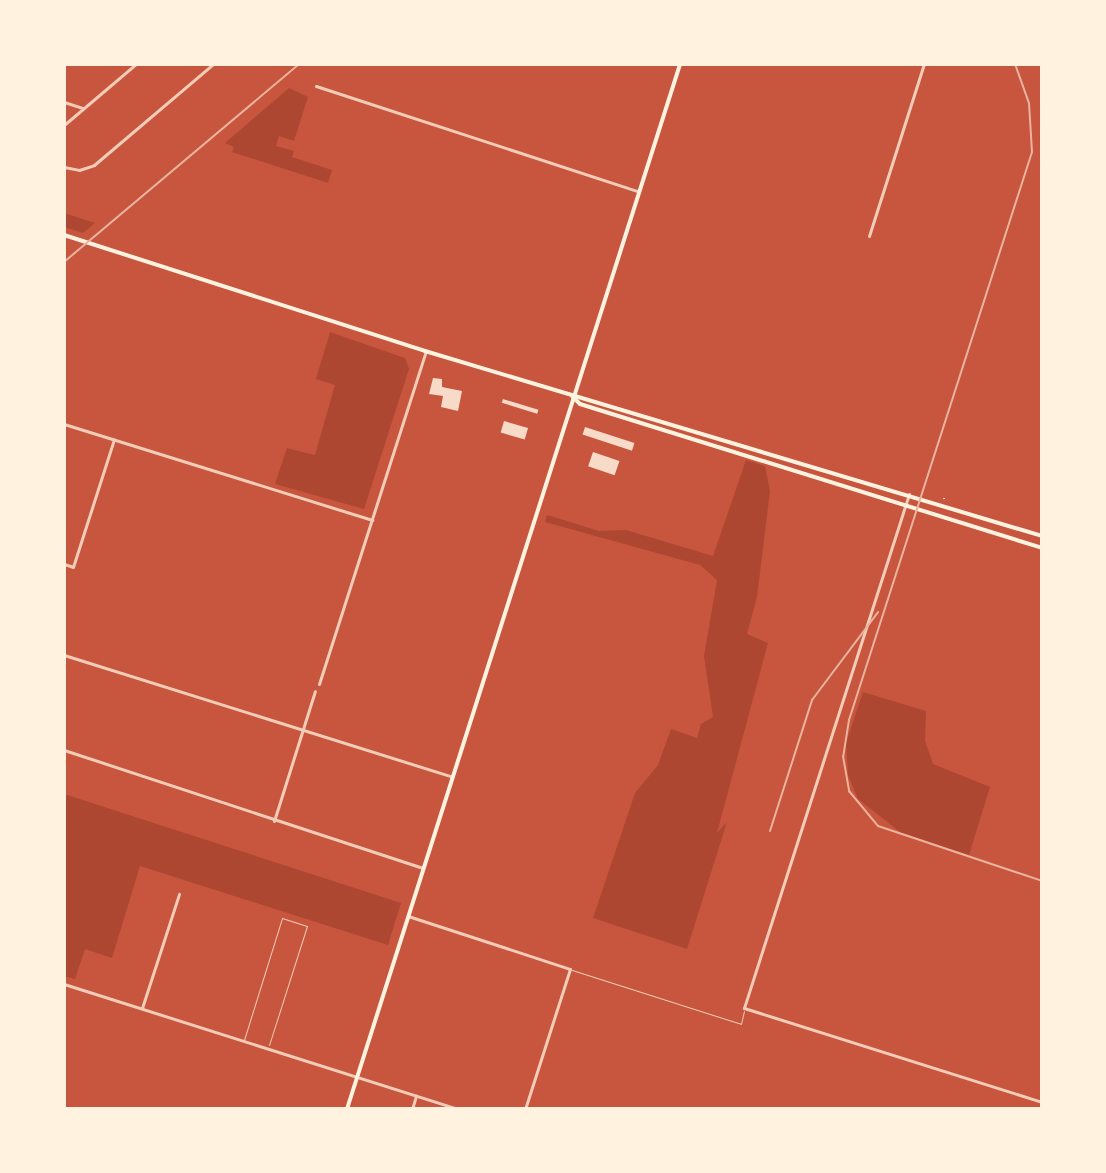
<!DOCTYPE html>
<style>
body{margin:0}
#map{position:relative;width:1106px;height:1173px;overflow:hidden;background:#c8553d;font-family:"Exo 2",sans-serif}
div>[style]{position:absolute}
.green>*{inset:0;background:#ae4732}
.building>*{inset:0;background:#f7dbc8;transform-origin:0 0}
.path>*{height:1px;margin:-0.5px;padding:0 0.5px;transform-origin:0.5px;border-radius:0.5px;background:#fff3e0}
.service>*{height:1px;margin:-0.5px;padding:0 0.5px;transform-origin:0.5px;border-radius:0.5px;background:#f1ccb7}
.minor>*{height:3px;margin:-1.5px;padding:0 1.5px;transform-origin:1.5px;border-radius:1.5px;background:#f1ccb7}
.secondary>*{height:4px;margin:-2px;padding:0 2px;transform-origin:2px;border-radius:2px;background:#fff3e0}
.rail>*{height:2px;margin:-1px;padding:0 1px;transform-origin:1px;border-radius:1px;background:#e9b49f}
span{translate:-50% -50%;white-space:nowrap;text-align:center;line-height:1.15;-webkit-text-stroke:7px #fff3e0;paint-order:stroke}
.frame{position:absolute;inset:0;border:66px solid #fff3e0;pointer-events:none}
</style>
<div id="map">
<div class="green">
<div style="clip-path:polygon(289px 88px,308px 97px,294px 141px,279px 136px,276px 146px,294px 151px,292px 157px,332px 170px,328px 183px,232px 152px,234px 147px,225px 143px)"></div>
<div style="clip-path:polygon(64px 213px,95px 223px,83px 233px,64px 227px)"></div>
<div style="clip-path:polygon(330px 332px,405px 358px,409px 369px,364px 509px,275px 484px,287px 448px,315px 455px,335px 385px,316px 379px)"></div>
<div style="clip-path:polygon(746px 460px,765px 466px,770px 491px,757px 597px,747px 634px,768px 643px,717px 833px,727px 822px,687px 949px,593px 918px,635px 793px,658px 765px,671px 729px,697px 738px,701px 724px,713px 717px,704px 656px,717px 580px,700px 565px,545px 522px,547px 515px,599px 531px,626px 530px,713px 556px)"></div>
<div style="clip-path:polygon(863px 692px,926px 711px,925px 741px,933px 764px,990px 787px,969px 855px,900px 832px,858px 799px,848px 775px,846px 743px)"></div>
<div style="clip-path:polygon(64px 794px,401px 903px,388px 945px,140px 866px,112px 958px,85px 949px,75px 979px,64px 976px)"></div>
</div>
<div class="building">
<div style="clip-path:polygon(433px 378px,442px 379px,442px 387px,462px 391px,458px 411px,441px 407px,443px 396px,429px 394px)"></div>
<div style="left:503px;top:399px;width:37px;height:4px;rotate:17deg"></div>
<div style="left:504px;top:421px;width:25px;height:12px;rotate:16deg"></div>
<div style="left:585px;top:427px;width:52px;height:8px;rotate:18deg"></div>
<div style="left:593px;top:452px;width:28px;height:15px;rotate:19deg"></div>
</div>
<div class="path">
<div style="left:943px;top:498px;width:1px"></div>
</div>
<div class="service">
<div style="left:572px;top:970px;width:177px;rotate:17.7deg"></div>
<div style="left:741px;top:1024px;width:13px;rotate:-77deg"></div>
<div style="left:244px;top:1040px;width:128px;rotate:-72.7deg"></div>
<div style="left:282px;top:918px;width:26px;rotate:18deg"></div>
<div style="left:307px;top:926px;width:125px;rotate:107.7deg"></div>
</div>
<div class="minor">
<div style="left:316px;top:86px;width:339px;rotate:18.1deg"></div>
<div style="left:64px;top:102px;width:20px;rotate:18deg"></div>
<div style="left:64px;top:125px;width:94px;rotate:-40.3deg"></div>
<div style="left:64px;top:167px;width:15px;rotate:11deg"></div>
<div style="left:79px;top:170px;width:16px;rotate:-18deg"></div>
<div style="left:94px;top:165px;width:156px;rotate:-40.3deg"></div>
<div style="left:869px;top:236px;width:181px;rotate:-72.3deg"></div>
<div style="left:64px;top:424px;width:323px;rotate:17.3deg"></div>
<div style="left:909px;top:494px;width:540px;rotate:107.8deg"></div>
<div style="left:744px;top:1008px;width:312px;rotate:17.5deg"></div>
<div style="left:64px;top:564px;width:9px;rotate:18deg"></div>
<div style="left:73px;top:567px;width:134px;rotate:-72.2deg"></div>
<div style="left:64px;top:655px;width:405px;rotate:17.4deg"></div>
<div style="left:319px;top:684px;width:348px;rotate:-72.2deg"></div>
<div style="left:64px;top:750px;width:377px;rotate:18.2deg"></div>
<div style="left:274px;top:821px;width:136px;rotate:-72.5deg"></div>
<div style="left:408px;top:916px;width:170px;rotate:18.1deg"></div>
<div style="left:570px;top:969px;width:147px;rotate:107.8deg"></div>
<div style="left:64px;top:984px;width:413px;rotate:17.6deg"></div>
<div style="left:142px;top:1008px;width:120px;rotate:-72deg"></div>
<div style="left:412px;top:1109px;width:14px;rotate:-73deg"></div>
</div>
<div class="secondary">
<div style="left:64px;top:235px;width:379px;rotate:17.8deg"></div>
<div style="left:425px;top:351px;width:644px;rotate:16.69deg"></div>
<div style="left:572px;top:396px;width:11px;rotate:45deg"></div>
<div style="left:580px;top:404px;width:484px;rotate:17.3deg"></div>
<div style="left:347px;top:1109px;width:1097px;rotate:-72.32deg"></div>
</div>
<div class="rail">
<div style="left:1015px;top:64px;width:41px;rotate:70.3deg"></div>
<div style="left:1029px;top:103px;width:49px;rotate:86.5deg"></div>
<div style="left:1032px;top:152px;width:597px;rotate:107.86deg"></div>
<div style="left:849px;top:720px;width:36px;rotate:99deg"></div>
<div style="left:843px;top:756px;width:36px;rotate:80deg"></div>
<div style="left:849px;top:791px;width:45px;rotate:50.4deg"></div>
<div style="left:878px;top:826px;width:173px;rotate:18.5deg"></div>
<div style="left:64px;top:262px;width:307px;rotate:-40.1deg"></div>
<div style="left:770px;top:831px;width:138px;rotate:-72.2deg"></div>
<div style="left:812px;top:700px;width:110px;rotate:-53.1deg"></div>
</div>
<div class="frame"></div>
</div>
